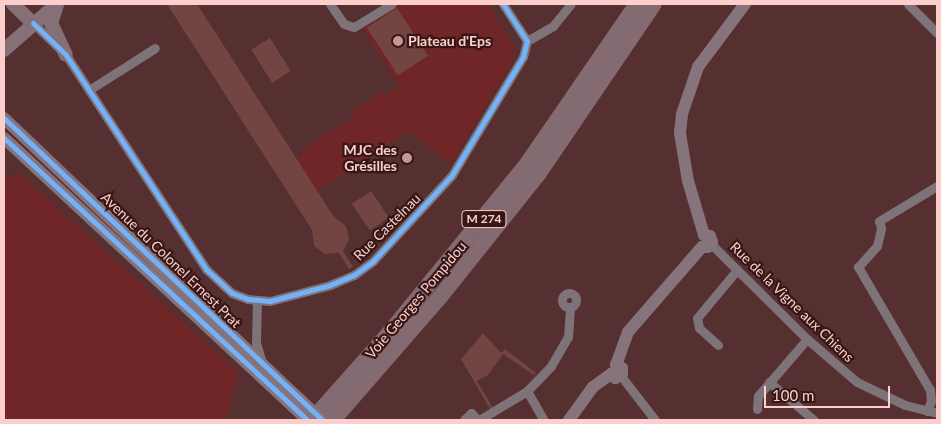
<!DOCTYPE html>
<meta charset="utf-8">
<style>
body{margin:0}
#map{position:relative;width:941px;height:424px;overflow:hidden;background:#562f30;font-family:Lato,sans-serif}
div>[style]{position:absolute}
.built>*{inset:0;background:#702527}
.green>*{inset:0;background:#724543;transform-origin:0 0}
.street>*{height:9px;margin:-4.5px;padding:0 4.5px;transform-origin:4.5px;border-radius:4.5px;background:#7f737a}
.street>.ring{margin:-4.5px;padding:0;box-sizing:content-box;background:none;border:9px solid #7f737a;border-radius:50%}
.secondary>*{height:12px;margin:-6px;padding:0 6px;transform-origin:6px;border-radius:6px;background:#85747b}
.primary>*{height:14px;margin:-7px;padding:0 7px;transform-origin:7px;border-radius:7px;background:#867077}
.highway>*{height:16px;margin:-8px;padding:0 8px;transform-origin:8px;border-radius:8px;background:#846b72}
.secondary-bridge>*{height:12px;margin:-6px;padding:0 6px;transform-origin:6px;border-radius:6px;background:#85747b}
.cycleway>*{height:5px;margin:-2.5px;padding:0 2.5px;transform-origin:2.5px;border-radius:2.5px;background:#73b2f8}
.dots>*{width:14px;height:14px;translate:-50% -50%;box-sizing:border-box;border:2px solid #371716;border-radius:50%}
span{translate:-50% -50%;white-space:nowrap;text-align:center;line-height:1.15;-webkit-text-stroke:4.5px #371716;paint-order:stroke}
.shield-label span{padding:1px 4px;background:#371716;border:1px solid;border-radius:4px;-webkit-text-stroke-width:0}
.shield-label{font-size:12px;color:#fccfcc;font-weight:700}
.poi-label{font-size:14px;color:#fccfcc;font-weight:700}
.left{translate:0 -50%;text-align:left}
.right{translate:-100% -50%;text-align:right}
.street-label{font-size:14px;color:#fccfcc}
.frame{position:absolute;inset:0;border:5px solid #fccfcc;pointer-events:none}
.scale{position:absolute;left:764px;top:386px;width:126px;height:22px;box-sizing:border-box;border:2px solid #fccfcc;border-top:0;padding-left:6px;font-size:15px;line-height:18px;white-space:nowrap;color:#fccfcc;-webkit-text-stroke:4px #371716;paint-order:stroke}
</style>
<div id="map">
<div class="built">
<div style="clip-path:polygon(399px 4px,489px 4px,515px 48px,513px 61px,451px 164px,410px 131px,317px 191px,297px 159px,302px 156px,303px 149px,354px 117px,351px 112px,383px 91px,385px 96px,400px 87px,362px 28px)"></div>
<div style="clip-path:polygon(17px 171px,238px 372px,226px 420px,4px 420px,4px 174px,13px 177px)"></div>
</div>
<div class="green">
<div style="clip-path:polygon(167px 4px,197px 4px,334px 217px,346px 226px,349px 239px,343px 251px,353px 267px,349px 269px,339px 253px,325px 254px,314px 246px,312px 230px)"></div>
<div style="left:397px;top:8px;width:57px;height:36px;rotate:57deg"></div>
<div style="left:270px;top:38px;width:39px;height:22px;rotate:58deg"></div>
<div style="left:371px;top:191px;width:32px;height:23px;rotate:56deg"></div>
<div style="clip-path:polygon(483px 333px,501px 353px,505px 349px,536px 373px,534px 375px,503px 354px,488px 375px,477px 381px,493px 408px,490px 409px,461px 359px)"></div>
</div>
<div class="street">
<div style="left:330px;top:4px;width:24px;rotate:55deg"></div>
<div style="left:344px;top:24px;width:10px;rotate:17deg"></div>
<div style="left:354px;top:27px;width:44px;rotate:-31.2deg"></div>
<div style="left:908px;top:4px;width:41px;rotate:45deg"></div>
<div style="left:33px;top:23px;width:46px;rotate:44.1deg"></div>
<div style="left:66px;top:55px;width:256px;rotate:56.8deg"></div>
<div style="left:206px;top:269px;width:35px;rotate:43deg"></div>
<div style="left:232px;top:293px;width:17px;rotate:21deg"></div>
<div style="left:248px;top:299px;width:22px;rotate:5deg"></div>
<div style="left:270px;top:301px;width:62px;rotate:-14.9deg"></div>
<div style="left:330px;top:285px;width:26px;rotate:-23deg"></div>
<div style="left:354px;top:275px;width:24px;rotate:-36deg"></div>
<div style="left:373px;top:261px;width:117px;rotate:-47.4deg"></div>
<div style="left:452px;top:175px;width:138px;rotate:-59deg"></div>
<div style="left:523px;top:57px;width:16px;rotate:-76deg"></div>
<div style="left:527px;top:41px;width:44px;rotate:-123deg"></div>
<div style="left:527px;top:41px;width:30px;rotate:-30deg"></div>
<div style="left:553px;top:26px;width:28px;rotate:-51deg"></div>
<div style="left:89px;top:90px;width:78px;rotate:-32.5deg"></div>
<div style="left:711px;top:244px;width:135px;rotate:44.7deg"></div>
<div style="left:807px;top:339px;width:66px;rotate:40.7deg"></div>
<div style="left:857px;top:382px;width:53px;rotate:25.6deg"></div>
<div style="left:905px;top:405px;width:33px;rotate:14deg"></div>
<div class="ring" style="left:562px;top:293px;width:5px;height:5px"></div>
<div style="left:257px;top:301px;width:42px;rotate:91.4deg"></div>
<div style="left:256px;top:343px;width:17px;rotate:73deg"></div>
<div style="left:718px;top:345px;width:25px;rotate:-138deg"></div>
<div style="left:699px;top:328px;width:10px;rotate:-101deg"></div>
<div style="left:697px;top:318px;width:61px;rotate:-50.3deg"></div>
<div style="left:621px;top:376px;width:56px;rotate:52.3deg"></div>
<div style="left:769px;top:382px;width:59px;rotate:40.2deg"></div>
<div style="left:527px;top:391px;width:34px;rotate:60deg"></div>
<div style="left:757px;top:409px;width:13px;rotate:-86deg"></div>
<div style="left:758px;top:396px;width:75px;rotate:-49.3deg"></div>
<div style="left:927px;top:411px;width:11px;rotate:-68deg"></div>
<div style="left:931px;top:401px;width:11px;rotate:-95deg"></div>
<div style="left:930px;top:390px;width:143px;rotate:-120.3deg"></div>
<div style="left:858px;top:267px;width:28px;rotate:-48deg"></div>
<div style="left:877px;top:246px;width:18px;rotate:-77deg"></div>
<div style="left:881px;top:228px;width:7px;rotate:-106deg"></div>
<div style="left:879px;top:221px;width:68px;rotate:-31.1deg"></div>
<div style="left:464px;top:420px;width:10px;rotate:-45deg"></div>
<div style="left:471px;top:413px;width:10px;rotate:45deg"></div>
<div style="left:479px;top:420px;width:56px;rotate:-31.1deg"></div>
<div style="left:527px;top:391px;width:35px;rotate:-46deg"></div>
<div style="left:551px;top:366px;width:34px;rotate:-60deg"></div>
<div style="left:568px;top:337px;width:30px;rotate:-86deg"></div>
</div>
<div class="secondary">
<div style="left:4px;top:118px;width:400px;rotate:43.6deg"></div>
<div style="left:4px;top:138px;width:414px;rotate:42.9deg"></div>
<div style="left:704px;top:235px;width:56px;rotate:-106.5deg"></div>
<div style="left:688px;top:181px;width:49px;rotate:-99.5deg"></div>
<div style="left:680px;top:133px;width:19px;rotate:-84deg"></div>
<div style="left:682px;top:114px;width:50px;rotate:-71.2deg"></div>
<div style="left:698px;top:67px;width:79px;rotate:-53.3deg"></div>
<div style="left:702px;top:247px;width:6px"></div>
<div style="left:708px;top:247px;width:6px;rotate:-51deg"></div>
<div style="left:712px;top:242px;width:6px;rotate:-108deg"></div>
<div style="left:710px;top:236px;width:6px;rotate:-171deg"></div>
<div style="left:616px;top:365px;width:35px;rotate:-70deg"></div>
<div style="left:628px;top:332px;width:113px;rotate:-49deg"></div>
<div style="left:611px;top:374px;width:6px;rotate:45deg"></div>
<div style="left:615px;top:378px;width:8px;rotate:-30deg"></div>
<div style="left:622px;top:374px;width:6px;rotate:-90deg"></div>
<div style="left:622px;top:368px;width:7px;rotate:-153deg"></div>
<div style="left:569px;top:420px;width:41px;rotate:-54deg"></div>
<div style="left:593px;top:387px;width:22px;rotate:-36deg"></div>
</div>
<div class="primary">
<div style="left:13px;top:4px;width:28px;rotate:44deg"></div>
<div style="left:57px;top:5px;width:19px;rotate:108deg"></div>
<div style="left:51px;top:23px;width:35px;rotate:65deg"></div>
<div style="left:4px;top:50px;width:70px;rotate:-41deg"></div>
</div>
<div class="highway">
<div style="left:312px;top:420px;width:118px;rotate:-48.4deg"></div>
<div style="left:390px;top:332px;width:217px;rotate:-50.8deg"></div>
<div style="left:527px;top:164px;width:194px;rotate:-55.5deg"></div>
<div style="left:333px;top:420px;width:163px;rotate:-49deg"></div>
<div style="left:440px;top:297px;width:159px;rotate:-51.4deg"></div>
<div style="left:539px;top:173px;width:204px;rotate:-55.8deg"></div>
</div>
<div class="secondary-bridge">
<div style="left:294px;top:394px;width:38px;rotate:43deg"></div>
</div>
<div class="cycleway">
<div style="left:33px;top:23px;width:46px;rotate:44.1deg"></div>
<div style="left:66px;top:55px;width:256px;rotate:56.8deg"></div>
<div style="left:206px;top:269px;width:35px;rotate:43deg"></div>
<div style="left:232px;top:293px;width:17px;rotate:21deg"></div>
<div style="left:248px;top:299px;width:22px;rotate:5deg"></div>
<div style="left:270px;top:301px;width:62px;rotate:-14.9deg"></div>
<div style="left:330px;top:285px;width:26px;rotate:-23deg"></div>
<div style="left:354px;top:275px;width:24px;rotate:-36deg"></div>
<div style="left:373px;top:261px;width:117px;rotate:-47.4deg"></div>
<div style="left:452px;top:175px;width:138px;rotate:-59deg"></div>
<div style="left:523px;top:57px;width:16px;rotate:-76deg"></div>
<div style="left:527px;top:41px;width:44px;rotate:-123deg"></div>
<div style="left:4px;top:118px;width:439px;rotate:43.5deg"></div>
<div style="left:4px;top:138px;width:414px;rotate:42.9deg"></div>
</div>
<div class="dots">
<div style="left:398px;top:41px;background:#c29795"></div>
<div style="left:407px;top:158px;background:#c29795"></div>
</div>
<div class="shield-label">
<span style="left:484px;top:219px">M 274</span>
</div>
<div class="poi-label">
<span class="left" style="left:408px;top:41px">Plateau d'Eps</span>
<span class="right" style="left:397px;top:158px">MJC des<br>Grésilles</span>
</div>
<div class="street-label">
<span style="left:387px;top:227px;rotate:-45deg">Rue Castelnau</span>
<span style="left:171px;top:260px;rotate:44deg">Avenue du Colonel Ernest Prat</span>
<span style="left:416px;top:300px;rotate:-50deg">Voie Georges Pompidou</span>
<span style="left:792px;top:302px;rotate:44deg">Rue de la Vigne aux Chiens</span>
</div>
<div class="frame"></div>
<div class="scale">100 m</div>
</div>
